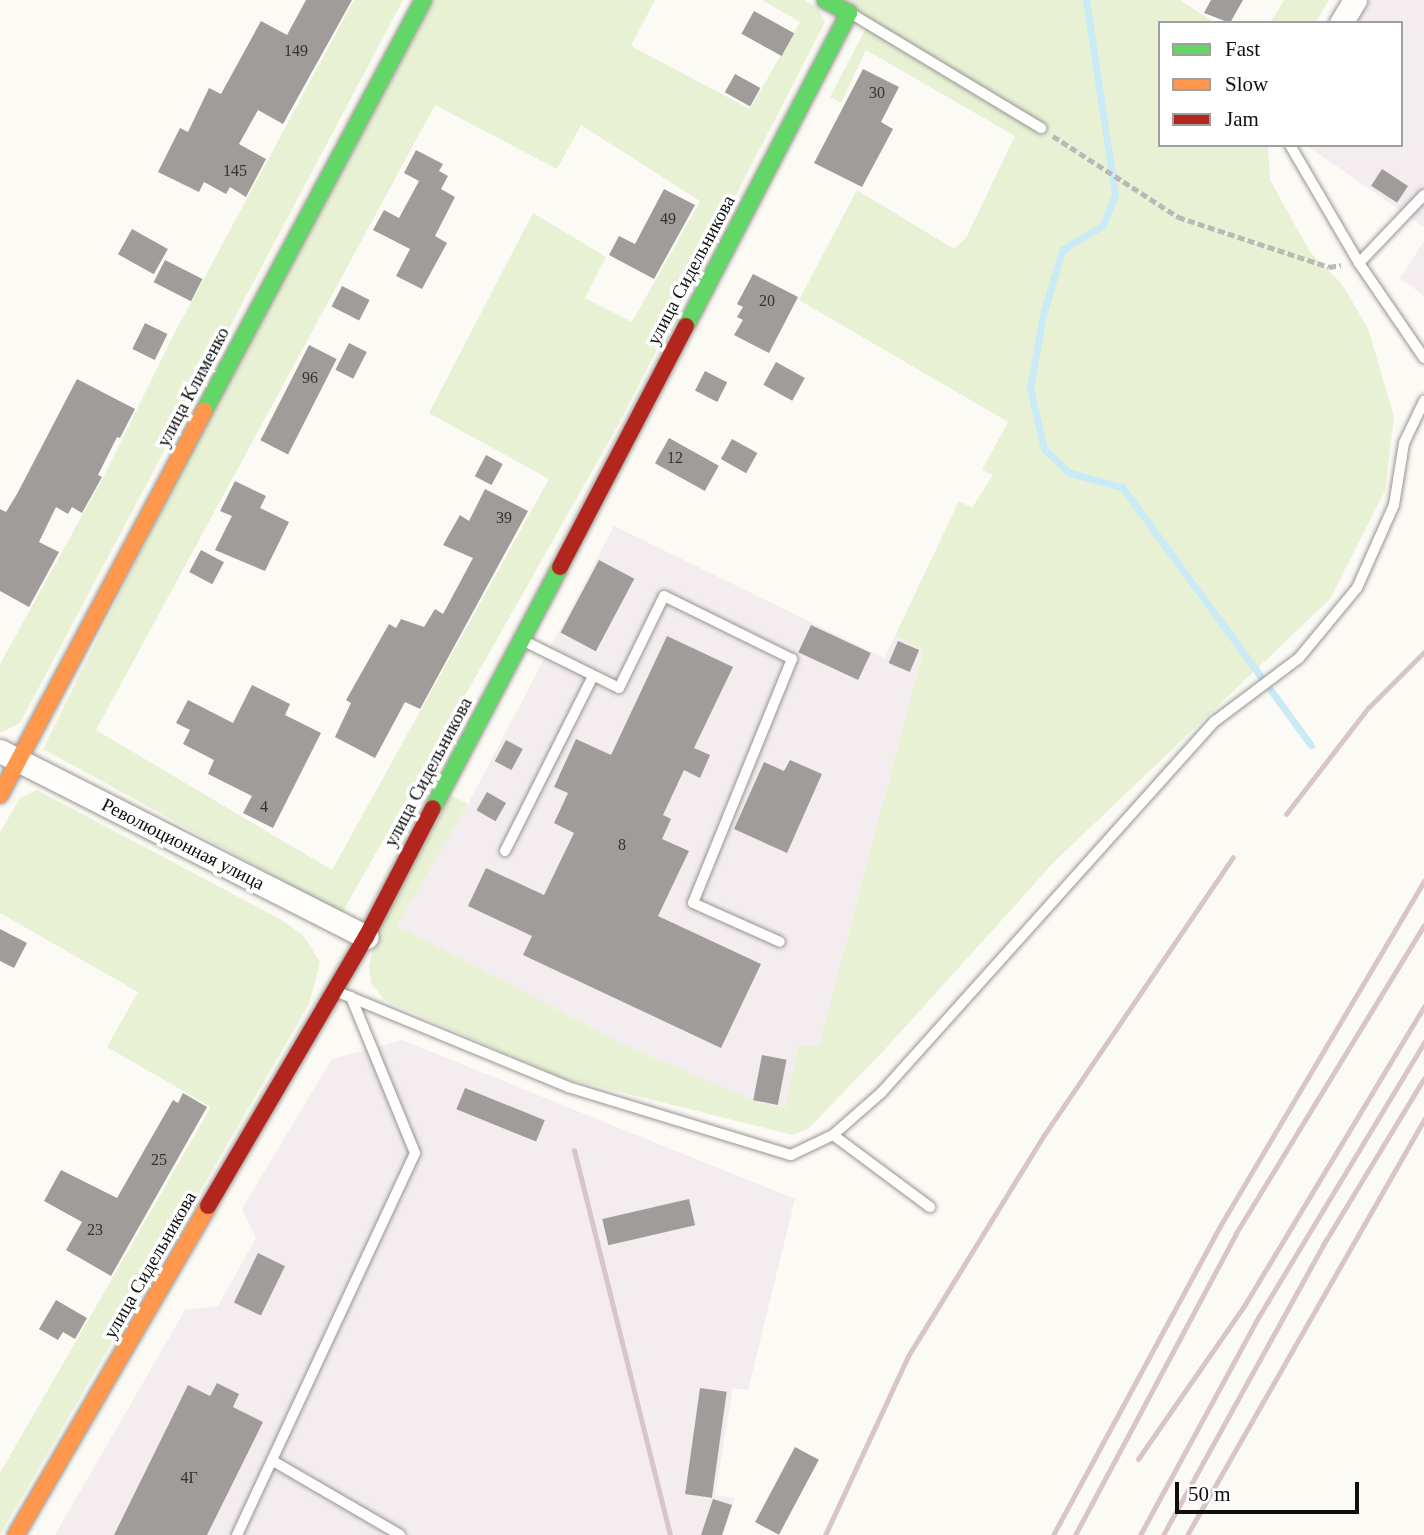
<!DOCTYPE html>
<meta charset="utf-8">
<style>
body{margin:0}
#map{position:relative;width:1424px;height:1535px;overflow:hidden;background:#fcfaf4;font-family:Georgia,serif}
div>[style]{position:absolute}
.industrial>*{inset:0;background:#f3edf0}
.green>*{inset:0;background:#e8f1d4}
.stream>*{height:7px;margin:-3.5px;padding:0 3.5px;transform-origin:3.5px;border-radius:3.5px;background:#caebf6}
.building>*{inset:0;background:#a09c99;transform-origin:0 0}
.path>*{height:4.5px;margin-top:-2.25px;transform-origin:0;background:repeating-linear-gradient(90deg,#b9b9b8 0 7px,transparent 0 10.5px)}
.roads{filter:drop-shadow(0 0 2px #969592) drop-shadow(0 0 2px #969592)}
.lane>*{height:10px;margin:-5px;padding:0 5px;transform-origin:5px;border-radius:5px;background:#fffefd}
.street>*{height:23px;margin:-11.5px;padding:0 11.5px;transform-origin:11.5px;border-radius:11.5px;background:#fffefd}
.fast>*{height:16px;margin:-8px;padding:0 8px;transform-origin:8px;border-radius:8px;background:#63d668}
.slow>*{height:16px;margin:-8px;padding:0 8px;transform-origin:8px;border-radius:8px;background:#ff974d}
.jam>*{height:16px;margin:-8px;padding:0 8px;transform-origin:8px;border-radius:8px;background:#b3261e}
.rail>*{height:5px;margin:-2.5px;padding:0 2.5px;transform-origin:2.5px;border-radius:2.5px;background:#d8c5c7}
span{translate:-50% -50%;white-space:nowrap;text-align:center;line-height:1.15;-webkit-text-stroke:7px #fff;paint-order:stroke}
.number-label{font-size:16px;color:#333232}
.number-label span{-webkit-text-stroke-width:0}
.street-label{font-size:19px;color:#0f0f0f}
.legend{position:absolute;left:1158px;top:21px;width:245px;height:126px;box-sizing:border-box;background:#fff;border:2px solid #9f9f9f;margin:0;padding:9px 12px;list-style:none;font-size:21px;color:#0f0f0f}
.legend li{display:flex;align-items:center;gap:14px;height:35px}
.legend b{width:35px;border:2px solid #9f9f9f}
.scale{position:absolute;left:1175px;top:1482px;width:184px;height:32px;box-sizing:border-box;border:4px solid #0f0f0f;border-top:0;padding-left:9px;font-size:21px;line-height:24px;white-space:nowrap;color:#0f0f0f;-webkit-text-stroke:5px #fff;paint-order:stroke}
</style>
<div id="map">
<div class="industrial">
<div style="clip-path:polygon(1370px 0,1424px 0,1424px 227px,1306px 145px,1401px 145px,1401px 23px,1356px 23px)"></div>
<div style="clip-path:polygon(1424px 241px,1424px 296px,1400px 278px)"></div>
<div style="clip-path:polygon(614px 526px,884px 658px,895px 636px,923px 649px,819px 1047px,798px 1045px,785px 1108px,761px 1103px,629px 1047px,397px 925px,468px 804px)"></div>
<div style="clip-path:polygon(402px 1040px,795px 1199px,748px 1390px,733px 1388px,715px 1495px,735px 1498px,723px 1535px,55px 1535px,185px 1310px,218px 1306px,256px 1238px,242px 1209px,332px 1059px)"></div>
</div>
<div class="green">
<div style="clip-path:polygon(354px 0,403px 0,20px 723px,0 733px,0 664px,104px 476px,174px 334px)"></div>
<div style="clip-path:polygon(evenodd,435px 0,655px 0,631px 46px,750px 109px,800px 22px,762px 0,804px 0,818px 8px,825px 22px,617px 427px,342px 913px,43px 749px,204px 425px,435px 0,435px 105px,557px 169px,581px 125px,700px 201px,632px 322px,585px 298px,606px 257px,533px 213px,429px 413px,549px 479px,332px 870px,96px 730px,435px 105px)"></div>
<div style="clip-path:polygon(836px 0,1180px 0,1215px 23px,1160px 23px,1160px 145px,1268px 145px,1270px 180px,1310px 252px,1341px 283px,1368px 328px,1394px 417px,1385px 491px,1330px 599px,1054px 862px,887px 1047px,809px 1128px,793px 1135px,560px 1077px,384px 1000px,371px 983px,369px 967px,375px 937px,451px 795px,468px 804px,397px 925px,629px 1047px,761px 1103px,785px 1108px,798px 1045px,819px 1046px,923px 650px,895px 636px,959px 501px,972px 508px,993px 475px,982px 470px,1008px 422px,799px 300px,857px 190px,954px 249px,966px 238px,1015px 136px,866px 50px,841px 103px,830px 97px,870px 21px)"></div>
<div style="clip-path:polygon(1284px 0,1329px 0,1315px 23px,1270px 23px)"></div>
<div style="clip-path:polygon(37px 790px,280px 919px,303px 935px,320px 962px,309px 1004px,0 1535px,0 1473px,211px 1107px,107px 1047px,138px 992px,0 913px,0 832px,20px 798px)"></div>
</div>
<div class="stream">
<div style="left:1086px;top:0;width:196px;rotate:81.5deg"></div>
<div style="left:1115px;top:194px;width:33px;rotate:111deg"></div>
<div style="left:1103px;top:225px;width:48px;rotate:148.6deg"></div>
<div style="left:1062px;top:250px;width:68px;rotate:106.3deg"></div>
<div style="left:1043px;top:315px;width:74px;rotate:100.1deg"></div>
<div style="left:1030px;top:388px;width:63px;rotate:77.1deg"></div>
<div style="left:1044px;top:449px;width:35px;rotate:43deg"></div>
<div style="left:1070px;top:473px;width:54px;rotate:15.1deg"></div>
<div style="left:1122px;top:487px;width:320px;rotate:53.8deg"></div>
</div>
<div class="building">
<div style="clip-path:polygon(306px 0,352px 0,283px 124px,258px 110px,239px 144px,266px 159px,246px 197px,230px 187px,226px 194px,204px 182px,199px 192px,158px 172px,180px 128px,188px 132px,209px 88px,221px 94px,261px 21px,287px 35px)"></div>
<div style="clip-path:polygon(1211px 0,1243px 0,1230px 23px,1204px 13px)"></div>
<div style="left:754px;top:11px;width:46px;height:26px;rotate:29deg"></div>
<div style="clip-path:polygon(863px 69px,899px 87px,881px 122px,893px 129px,862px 187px,814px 163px)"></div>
<div style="left:735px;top:74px;width:29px;height:21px;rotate:29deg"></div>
<div style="clip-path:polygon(416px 150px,443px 164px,439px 171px,448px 176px,441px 189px,455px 197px,435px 236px,447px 243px,422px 289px,396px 276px,410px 249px,373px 230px,384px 210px,399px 218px,419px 181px,404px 173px)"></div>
<div style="left:1382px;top:169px;width:31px;height:20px;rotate:33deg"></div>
<div style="clip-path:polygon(664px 189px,695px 205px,654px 279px,609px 255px,619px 236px,635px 244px)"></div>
<div style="left:132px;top:229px;width:41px;height:29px;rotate:29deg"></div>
<div style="left:165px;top:260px;width:42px;height:25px;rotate:27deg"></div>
<div style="clip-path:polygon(753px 274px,798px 297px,769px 353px,734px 335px,743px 320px,737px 317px,743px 307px,737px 304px)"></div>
<div style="left:342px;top:286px;width:31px;height:23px;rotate:27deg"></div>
<div style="left:145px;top:323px;width:25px;height:29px;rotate:26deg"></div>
<div style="left:349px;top:343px;width:20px;height:30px;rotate:27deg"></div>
<div style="left:309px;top:345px;width:31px;height:107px;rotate:27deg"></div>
<div style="left:776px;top:362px;width:33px;height:26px;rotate:29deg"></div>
<div style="left:705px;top:371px;width:25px;height:22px;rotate:27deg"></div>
<div style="clip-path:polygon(77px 379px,135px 409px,120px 438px,117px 437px,98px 475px,102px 477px,82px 513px,72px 507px,68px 514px,56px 507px,39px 542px,59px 552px,29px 607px,0 591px,0 509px,6px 512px,17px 494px)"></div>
<div style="left:669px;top:438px;width:57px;height:29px;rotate:29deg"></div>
<div style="left:732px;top:439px;width:29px;height:23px;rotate:29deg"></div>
<div style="left:486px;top:455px;width:19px;height:24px;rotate:28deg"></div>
<div style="clip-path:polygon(235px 481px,266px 496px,260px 508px,289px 522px,265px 571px,215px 550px,232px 516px,220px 511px)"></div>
<div style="clip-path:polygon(485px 489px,528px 511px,420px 709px,405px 702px,375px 758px,335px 737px,351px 703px,346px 700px,389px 624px,396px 628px,401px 619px,424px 627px,435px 609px,443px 614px,473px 558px,443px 545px,460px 515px,469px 521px)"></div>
<div style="left:201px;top:550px;width:26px;height:25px;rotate:28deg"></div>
<div style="left:599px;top:560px;width:40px;height:82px;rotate:28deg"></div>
<div style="left:811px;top:625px;width:66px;height:30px;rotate:25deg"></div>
<div style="clip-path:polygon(667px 636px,733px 667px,694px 748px,710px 755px,700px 778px,684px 770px,663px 815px,671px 819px,662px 839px,689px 851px,658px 916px,761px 964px,721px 1048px,523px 955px,532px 936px,468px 906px,486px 868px,544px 895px,574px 833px,554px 823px,568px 793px,554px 787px,576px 739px,611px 755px)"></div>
<div style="left:898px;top:641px;width:23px;height:24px;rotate:23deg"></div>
<div style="clip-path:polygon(252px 685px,290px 704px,285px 715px,321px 733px,273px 828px,243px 813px,252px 796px,208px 774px,214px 760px,183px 744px,190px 730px,176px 723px,188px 700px,233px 723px)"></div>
<div style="left:506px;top:740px;width:19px;height:24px;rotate:28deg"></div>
<div style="clip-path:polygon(790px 760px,822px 774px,787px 853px,734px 829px,764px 762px,784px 771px)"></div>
<div style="left:487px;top:792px;width:22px;height:21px;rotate:30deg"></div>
<div style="clip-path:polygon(0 929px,27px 943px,14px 968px,0 961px)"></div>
<div style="left:762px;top:1055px;width:25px;height:46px;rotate:11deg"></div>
<div style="left:465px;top:1088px;width:86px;height:23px;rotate:22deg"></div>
<div style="clip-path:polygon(183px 1093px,207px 1107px,111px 1276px,66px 1250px,82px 1222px,44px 1201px,61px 1170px,117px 1198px,173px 1100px,178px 1103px)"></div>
<div style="left:689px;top:1199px;width:27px;height:89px;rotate:77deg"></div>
<div style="left:258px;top:1253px;width:30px;height:55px;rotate:26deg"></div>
<div style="clip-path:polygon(56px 1300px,87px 1318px,75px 1339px,63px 1332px,58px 1340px,39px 1329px)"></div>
<div style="clip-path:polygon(217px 1383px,239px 1394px,233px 1407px,263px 1422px,207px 1535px,114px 1535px,188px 1385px,210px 1396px)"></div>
<div style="left:700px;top:1388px;width:27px;height:107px;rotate:8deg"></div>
<div style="left:795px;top:1447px;width:27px;height:85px;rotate:28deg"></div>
<div style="clip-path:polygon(713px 1499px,732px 1505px,722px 1535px,701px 1535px)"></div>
</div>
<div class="path">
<div style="left:1053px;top:136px;width:149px;rotate:32.9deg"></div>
<div style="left:1178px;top:217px;width:159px;rotate:18.3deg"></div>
<div style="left:1329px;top:267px;width:12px;rotate:-9deg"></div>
</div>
<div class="roads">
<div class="lane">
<div style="left:852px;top:14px;width:221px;rotate:31.1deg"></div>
<div style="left:1290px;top:145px;width:137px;rotate:59.7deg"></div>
<div style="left:1359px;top:263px;width:115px;rotate:55.6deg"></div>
<div style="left:1359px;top:263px;width:94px;rotate:-46.3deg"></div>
<div style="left:524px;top:641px;width:106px;rotate:26.3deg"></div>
<div style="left:619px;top:688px;width:102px;rotate:-63.9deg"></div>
<div style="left:664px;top:596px;width:143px;rotate:26.2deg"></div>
<div style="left:792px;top:659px;width:263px;rotate:112.1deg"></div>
<div style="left:693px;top:903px;width:95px;rotate:24.1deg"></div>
<div style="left:505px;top:851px;width:196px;rotate:-63.3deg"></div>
<div style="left:338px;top:992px;width:249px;rotate:22.4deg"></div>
<div style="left:568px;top:1087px;width:233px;rotate:17deg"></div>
<div style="left:791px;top:1155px;width:47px;rotate:-25.5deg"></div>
<div style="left:833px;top:1135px;width:64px;rotate:-41.2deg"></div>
<div style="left:881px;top:1093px;width:499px;rotate:-48.1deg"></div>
<div style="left:1214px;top:722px;width:106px;rotate:-37deg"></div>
<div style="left:1299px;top:658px;width:91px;rotate:-50.4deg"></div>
<div style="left:1357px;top:588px;width:91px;rotate:-66deg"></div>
<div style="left:1394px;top:505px;width:63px;rotate:-80.8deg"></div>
<div style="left:1404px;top:443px;width:47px;rotate:-64.5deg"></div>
<div style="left:833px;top:1135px;width:121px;rotate:36.6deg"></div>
<div style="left:273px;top:1461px;width:147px;rotate:30.2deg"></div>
<div style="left:237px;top:1535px;width:421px;rotate:-65deg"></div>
<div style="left:415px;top:1153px;width:169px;rotate:-112.3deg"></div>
</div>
<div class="street">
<div style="left:1341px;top:23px;width:27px;rotate:-59deg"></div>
<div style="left:0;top:751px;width:411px;rotate:26.9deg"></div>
</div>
<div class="fast">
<div style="left:686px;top:326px;width:353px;rotate:-62.5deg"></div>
<div style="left:849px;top:13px;width:27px;rotate:-152deg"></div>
<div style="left:204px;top:411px;width:466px;rotate:-61.9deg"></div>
<div style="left:433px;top:808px;width:272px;rotate:-62.2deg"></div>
</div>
<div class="slow">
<div style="left:0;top:795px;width:435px;rotate:-62deg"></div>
<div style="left:16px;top:1535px;width:381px;rotate:-59.7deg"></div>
</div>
<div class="jam">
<div style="left:560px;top:567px;width:272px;rotate:-62.4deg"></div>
<div style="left:208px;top:1206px;width:312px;rotate:-59.6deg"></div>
<div style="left:366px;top:937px;width:145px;rotate:-62.6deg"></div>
</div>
</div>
<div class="rail">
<div style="left:1286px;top:814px;width:134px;rotate:-52.3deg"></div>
<div style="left:1368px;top:708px;width:79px;rotate:-45deg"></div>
<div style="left:574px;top:1150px;width:397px;rotate:76deg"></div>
<div style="left:1138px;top:1459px;width:186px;rotate:-55.3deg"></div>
<div style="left:1244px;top:1306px;width:350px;rotate:-59deg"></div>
<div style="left:825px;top:1535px;width:197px;rotate:-65.1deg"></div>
<div style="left:908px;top:1356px;width:259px;rotate:-58.4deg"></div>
<div style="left:1044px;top:1135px;width:336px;rotate:-55.8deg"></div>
<div style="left:1053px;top:1535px;width:351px;rotate:-61.6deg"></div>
<div style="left:1220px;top:1226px;width:401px;rotate:-59.4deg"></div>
<div style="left:1075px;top:1535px;width:342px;rotate:-61.9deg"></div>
<div style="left:1236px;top:1233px;width:361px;rotate:-58.6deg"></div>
<div style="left:1140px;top:1535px;width:249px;rotate:-61.5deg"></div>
<div style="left:1259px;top:1316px;width:320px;rotate:-58.9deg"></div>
<div style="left:1163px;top:1535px;width:337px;rotate:-61.1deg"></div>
<div style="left:1326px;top:1240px;width:189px;rotate:-58.8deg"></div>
<div style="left:1187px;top:1535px;width:479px;rotate:-60.3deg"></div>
</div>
<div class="number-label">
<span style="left:296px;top:51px">149</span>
<span style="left:877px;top:93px">30</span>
<span style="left:235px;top:171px">145</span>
<span style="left:668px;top:219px">49</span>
<span style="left:767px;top:301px">20</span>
<span style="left:310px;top:378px">96</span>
<span style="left:675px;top:458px">12</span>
<span style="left:504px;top:518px">39</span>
<span style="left:264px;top:807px">4</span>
<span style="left:622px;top:845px">8</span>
<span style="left:159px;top:1160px">25</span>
<span style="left:95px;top:1230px">23</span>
<span style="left:189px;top:1478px">4Г</span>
</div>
<div class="street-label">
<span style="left:691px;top:270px;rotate:-62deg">улица Сидельникова</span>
<span style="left:193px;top:387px;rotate:-62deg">улица Клименко</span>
<span style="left:428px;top:772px;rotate:-62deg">улица Сидельникова</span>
<span style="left:183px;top:844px;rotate:27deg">Революционная улица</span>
<span style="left:150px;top:1265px;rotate:-60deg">улица Сидельникова</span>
</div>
<ul class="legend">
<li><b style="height:9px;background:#63d668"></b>Fast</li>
<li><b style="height:9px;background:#ff974d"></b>Slow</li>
<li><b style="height:9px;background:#b3261e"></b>Jam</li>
</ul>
<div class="scale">50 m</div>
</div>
